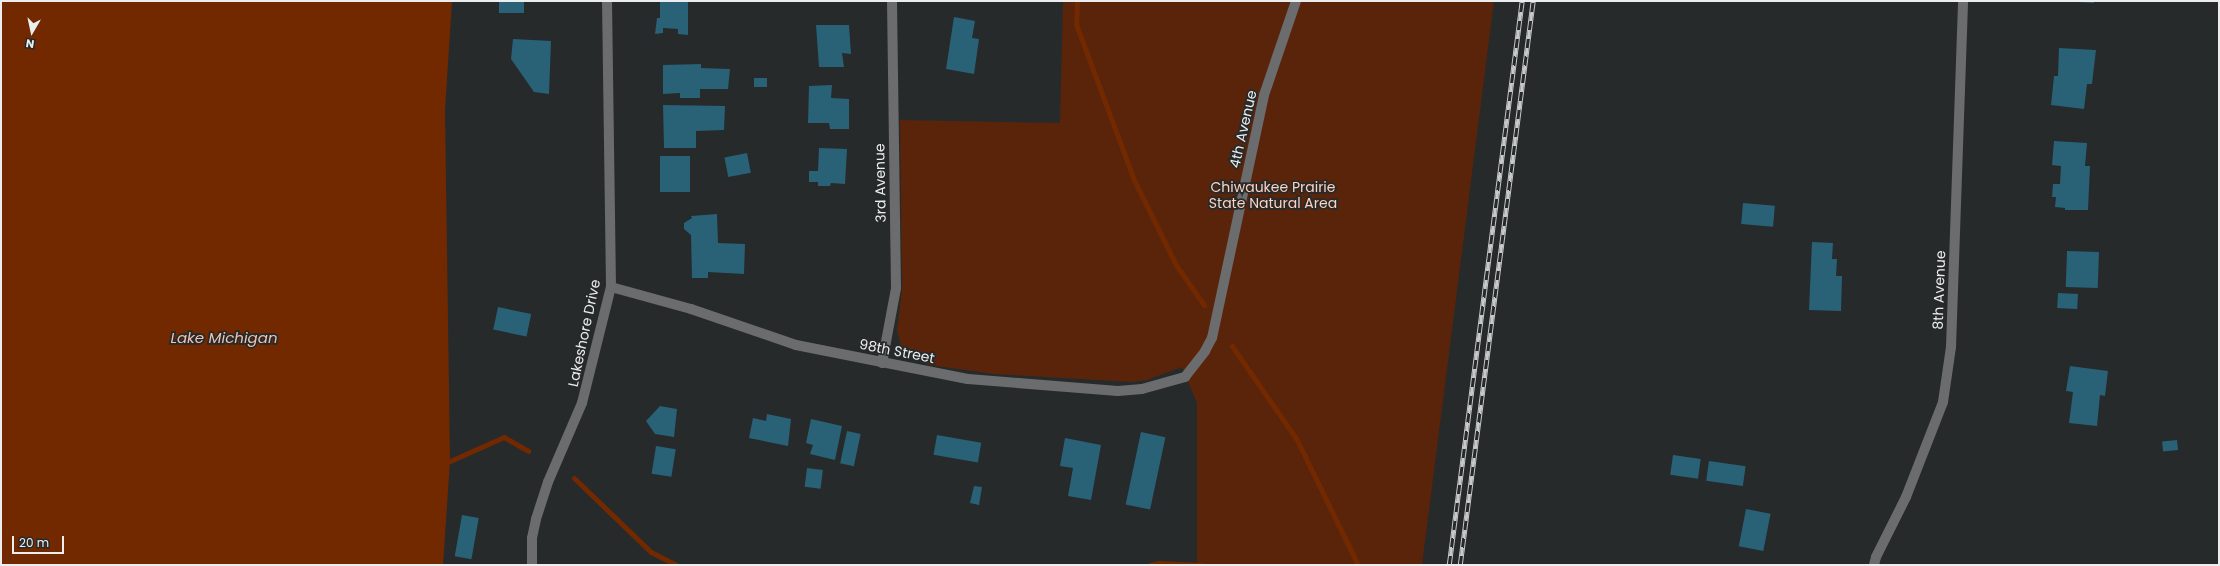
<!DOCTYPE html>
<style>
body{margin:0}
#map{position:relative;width:2220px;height:566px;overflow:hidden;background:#262a2b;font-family:Poppins,sans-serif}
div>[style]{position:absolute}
.green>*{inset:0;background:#5a240a}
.water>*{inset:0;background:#732900}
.stream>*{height:5px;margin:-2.5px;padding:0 2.5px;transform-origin:2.5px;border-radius:2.5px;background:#732900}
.building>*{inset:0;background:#296177;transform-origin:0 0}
.minor>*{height:10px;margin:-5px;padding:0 5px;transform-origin:5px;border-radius:5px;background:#6a6c6d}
.rail>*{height:4.5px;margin-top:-2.25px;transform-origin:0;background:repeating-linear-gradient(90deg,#262a2b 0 9px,#c7c9ca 0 18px);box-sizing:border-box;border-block:1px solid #c7c9ca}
span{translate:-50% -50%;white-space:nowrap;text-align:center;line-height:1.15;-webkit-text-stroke:3.5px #262a2b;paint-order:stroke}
.street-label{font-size:14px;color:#ebedee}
.park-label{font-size:14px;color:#ffd1be}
.water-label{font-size:15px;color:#f0c3b0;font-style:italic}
.frame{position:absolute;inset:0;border:2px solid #ebedee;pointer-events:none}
.north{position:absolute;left:12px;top:12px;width:40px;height:40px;-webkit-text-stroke:3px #262a2b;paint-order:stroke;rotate:189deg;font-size:11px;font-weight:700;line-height:16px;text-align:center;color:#ebedee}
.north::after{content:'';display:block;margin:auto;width:14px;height:18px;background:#ebedee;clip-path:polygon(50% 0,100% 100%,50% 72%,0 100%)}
.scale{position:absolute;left:12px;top:536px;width:52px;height:18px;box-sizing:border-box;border:2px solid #ebedee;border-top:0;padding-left:5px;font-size:12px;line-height:14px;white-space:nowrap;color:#ebedee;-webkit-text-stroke:3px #262a2b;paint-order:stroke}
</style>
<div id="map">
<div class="green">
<div style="clip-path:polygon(1063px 1px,1494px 1px,1422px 565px,1197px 565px,1197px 403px,1182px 367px,1147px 380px,1131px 382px,995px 374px,929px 365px,907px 352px,901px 345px,897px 331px,902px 288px,900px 120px,1060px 123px)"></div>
</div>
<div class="water">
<div style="clip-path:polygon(1px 1px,452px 1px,445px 111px,450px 461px,443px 565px,1px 565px)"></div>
</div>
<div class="stream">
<div style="left:1077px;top:1px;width:23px;rotate:92deg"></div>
<div style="left:1076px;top:24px;width:166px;rotate:69.6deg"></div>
<div style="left:1134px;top:180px;width:95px;rotate:63.7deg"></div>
<div style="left:1176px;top:265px;width:49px;rotate:55deg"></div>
<div style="left:1232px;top:346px;width:114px;rotate:55.3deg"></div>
<div style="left:1297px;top:440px;width:139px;rotate:64deg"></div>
<div style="left:450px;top:461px;width:59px;rotate:-24deg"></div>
<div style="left:504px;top:437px;width:28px;rotate:30deg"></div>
<div style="left:574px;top:478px;width:107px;rotate:43.9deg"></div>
<div style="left:651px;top:552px;width:28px;rotate:27deg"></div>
<div style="left:1150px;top:565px;width:8px;rotate:-14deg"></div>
<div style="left:1158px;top:563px;width:45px;rotate:2.5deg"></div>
</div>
<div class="building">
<div style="left:499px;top:1px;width:25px;height:12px"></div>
<div style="clip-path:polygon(660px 1px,688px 1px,688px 35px,678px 34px,678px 29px,663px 28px,663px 33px,655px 34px,657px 18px,660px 18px)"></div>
<div style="clip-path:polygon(2078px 1px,2094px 1px,2094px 3px,2078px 2px)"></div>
<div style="clip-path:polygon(954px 17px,975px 21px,972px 38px,979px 39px,974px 74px,946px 69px)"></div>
<div style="clip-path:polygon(816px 25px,849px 25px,851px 54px,842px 53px,844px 67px,819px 67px)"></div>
<div style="clip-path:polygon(513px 39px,551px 41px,549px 94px,534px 92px,511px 59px)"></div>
<div style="clip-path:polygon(2059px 48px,2096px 50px,2092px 84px,2087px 84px,2084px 109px,2051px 105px,2054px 76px,2058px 76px)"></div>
<div style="clip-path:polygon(701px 64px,701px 68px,730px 69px,728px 89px,700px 89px,700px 98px,680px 98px,680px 93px,663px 94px,663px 65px)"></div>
<div style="left:754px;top:78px;width:13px;height:9px"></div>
<div style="clip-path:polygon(832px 85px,831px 98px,849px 99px,849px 129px,830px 129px,829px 123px,808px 123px,809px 86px)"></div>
<div style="clip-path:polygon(663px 105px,725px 106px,724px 130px,696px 131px,696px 148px,664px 148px)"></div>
<div style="clip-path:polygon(2054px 141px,2087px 143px,2085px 166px,2090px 166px,2088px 210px,2065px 210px,2065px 208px,2055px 207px,2056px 197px,2052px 197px,2053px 184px,2060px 184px,2061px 166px,2052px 165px)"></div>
<div style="clip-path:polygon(819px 148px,847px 149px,845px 184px,831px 183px,830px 186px,818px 186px,818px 182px,809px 182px,809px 171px,818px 171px)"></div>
<div style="left:747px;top:153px;width:20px;height:23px;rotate:79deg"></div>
<div style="left:660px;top:156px;width:30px;height:36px"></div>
<div style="left:1743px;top:203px;width:32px;height:21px;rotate:5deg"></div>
<div style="clip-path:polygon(717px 214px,718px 243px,745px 244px,744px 274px,708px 272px,708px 278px,692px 278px,691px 235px,684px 229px,684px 223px,692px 218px,691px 216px)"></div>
<div style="clip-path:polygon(1812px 242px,1833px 243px,1832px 259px,1837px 259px,1836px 276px,1842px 276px,1841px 311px,1809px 310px)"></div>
<div style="left:2067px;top:251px;width:32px;height:36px;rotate:2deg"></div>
<div style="left:2058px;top:293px;width:20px;height:15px;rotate:3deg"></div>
<div style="left:498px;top:307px;width:34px;height:23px;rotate:12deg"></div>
<div style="clip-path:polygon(2070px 366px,2108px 371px,2105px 396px,2100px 395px,2097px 426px,2069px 423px,2073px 392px,2066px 391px)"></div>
<div style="clip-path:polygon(660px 406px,677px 409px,674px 437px,655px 434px,646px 421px)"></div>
<div style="clip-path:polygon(767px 414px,791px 419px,788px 446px,749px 438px,753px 418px,766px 421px)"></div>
<div style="clip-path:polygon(811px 419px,842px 426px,835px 460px,810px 454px,813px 445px,806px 443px)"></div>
<div style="left:847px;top:431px;width:14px;height:33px;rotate:12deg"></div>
<div style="left:1141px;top:432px;width:25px;height:74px;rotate:12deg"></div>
<div style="left:937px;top:435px;width:45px;height:20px;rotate:10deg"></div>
<div style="clip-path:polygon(1065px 438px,1101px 445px,1091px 500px,1068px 496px,1073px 468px,1060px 466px)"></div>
<div style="left:2177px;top:440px;width:10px;height:15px;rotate:84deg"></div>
<div style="left:656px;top:446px;width:20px;height:28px;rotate:9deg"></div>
<div style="left:1673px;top:455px;width:28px;height:20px;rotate:8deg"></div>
<div style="left:1709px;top:461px;width:37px;height:20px;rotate:8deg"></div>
<div style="left:807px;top:468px;width:16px;height:19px;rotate:7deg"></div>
<div style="clip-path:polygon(974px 486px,982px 487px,979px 505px,970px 503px)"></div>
<div style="left:1746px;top:509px;width:25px;height:38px;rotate:11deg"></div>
<div style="left:462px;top:515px;width:17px;height:42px;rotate:10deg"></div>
</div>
<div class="minor">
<div style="left:611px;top:287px;width:83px;rotate:15.4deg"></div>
<div style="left:691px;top:309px;width:111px;rotate:18.9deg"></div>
<div style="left:796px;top:345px;width:175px;rotate:11.2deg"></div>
<div style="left:968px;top:379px;width:150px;rotate:4.6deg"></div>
<div style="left:1118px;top:391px;width:24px;rotate:-5deg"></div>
<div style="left:1142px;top:389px;width:45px;rotate:-15.6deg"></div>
<div style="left:1185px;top:377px;width:33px;rotate:-52deg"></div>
<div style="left:1205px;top:351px;width:15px;rotate:-62deg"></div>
<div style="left:1212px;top:338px;width:249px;rotate:-77.9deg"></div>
<div style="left:1264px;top:95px;width:99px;rotate:-71.2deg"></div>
<div style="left:882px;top:363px;width:76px;rotate:-79.4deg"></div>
<div style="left:896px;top:288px;width:287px;rotate:-90.8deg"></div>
<div style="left:532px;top:565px;width:27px;rotate:-90deg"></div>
<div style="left:532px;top:538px;width:19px;rotate:-78deg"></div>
<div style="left:536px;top:519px;width:39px;rotate:-72deg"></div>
<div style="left:548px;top:482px;width:86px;rotate:-66.7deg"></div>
<div style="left:582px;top:403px;width:120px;rotate:-76deg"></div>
<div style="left:611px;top:287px;width:286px;rotate:-90.8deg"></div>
<div style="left:1874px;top:565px;width:8px;rotate:-76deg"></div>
<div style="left:1876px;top:557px;width:67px;rotate:-63.4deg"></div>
<div style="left:1906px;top:497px;width:102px;rotate:-68.7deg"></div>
<div style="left:1943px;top:402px;width:56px;rotate:-81.7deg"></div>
<div style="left:1951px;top:347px;width:346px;rotate:-88deg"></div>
</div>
<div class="rail">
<div style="left:1449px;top:565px;width:569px;rotate:-82.63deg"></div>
<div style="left:1460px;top:565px;width:569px;rotate:-82.63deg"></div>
</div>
<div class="street-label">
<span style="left:1243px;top:129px;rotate:-77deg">4th Avenue</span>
<span style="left:880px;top:183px;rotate:-91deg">3rd Avenue</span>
<span style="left:1939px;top:290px;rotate:-88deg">8th Avenue</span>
<span style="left:584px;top:333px;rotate:-78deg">Lakeshore Drive</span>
<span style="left:897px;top:351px;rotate:11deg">98th Street</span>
</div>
<div class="park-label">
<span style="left:1273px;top:195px">Chiwaukee Prairie<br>State Natural Area</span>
</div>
<div class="water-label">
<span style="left:224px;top:338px">Lake Michigan</span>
</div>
<div class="frame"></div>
<div class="north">N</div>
<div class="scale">20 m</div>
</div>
